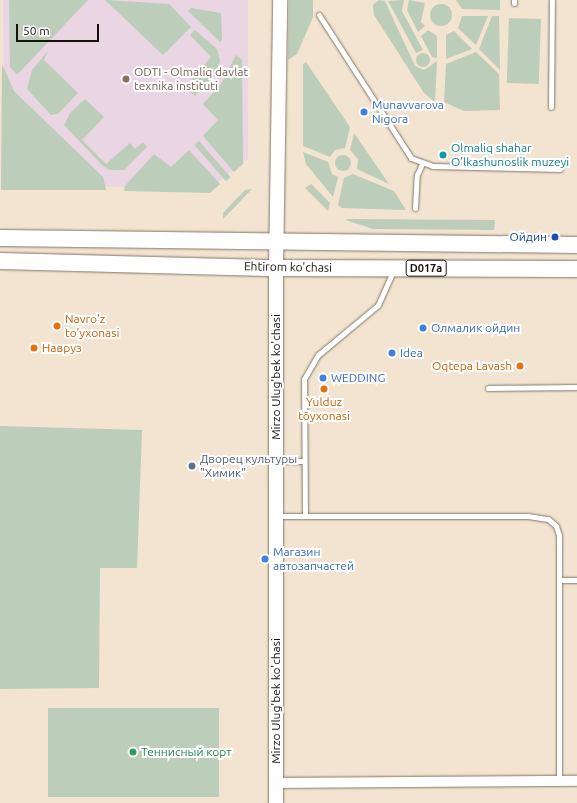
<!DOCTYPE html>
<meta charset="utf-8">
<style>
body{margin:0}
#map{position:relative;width:577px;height:803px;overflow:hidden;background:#f2e4d1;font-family:Ubuntu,sans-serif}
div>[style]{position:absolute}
.education>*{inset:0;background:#ead5e3}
.green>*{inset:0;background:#bccdb9;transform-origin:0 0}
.round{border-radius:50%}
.roads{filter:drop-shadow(0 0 1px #837666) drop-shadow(0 0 1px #837666)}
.service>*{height:5px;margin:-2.5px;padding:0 2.5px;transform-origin:2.5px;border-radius:2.5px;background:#fff}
.minor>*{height:10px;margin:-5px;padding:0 5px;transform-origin:5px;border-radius:5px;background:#fff}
.secondary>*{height:14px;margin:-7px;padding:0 7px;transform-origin:7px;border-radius:7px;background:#fff}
.primary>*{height:16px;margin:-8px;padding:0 8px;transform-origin:8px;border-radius:8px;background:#fff}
.dots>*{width:11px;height:11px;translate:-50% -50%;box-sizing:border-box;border:2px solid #fff;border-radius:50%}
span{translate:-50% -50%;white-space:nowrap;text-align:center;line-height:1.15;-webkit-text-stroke:4px #fff;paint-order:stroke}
.shield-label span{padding:1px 3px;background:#fff;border:1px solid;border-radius:3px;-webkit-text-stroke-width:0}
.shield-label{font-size:11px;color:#16110b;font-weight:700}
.education-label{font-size:12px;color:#785e54}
.left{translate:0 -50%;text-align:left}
.shop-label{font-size:12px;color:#366cbe}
.culture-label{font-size:12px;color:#0d838f}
.transit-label{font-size:12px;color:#164399}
.right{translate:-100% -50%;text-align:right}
.street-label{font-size:12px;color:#16110b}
.food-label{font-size:12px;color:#c56008}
.service-label{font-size:12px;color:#4e5e75}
.leisure-label{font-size:12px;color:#27864d}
.scale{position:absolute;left:16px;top:24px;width:83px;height:18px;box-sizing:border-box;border:2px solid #16110b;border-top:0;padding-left:5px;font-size:12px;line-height:14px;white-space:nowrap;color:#16110b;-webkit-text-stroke:3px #fff;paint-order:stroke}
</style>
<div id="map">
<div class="education">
<div style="clip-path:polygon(3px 0,248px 0,248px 159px,211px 188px,5px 185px)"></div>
</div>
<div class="green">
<div style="clip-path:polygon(9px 0,88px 0,17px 75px,10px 67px)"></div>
<div style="clip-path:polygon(105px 0,169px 4px,191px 27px,163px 55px)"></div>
<div style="clip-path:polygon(289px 0,313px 0,313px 17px,297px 54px,288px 60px)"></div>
<div style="clip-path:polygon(379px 0,385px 1px,415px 66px,424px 70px,437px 61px,435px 102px,424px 93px,374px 15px,373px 5px)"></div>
<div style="clip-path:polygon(404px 0,402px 11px,423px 50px,416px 53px,388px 1px)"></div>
<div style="clip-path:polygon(409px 0,425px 3px,421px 22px,425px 26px,418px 32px,407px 10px)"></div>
<div style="clip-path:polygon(456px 0,500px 0,500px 10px,462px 9px)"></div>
<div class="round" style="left:430px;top:4px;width:22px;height:22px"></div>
<div style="clip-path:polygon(191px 8px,221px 13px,222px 40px,220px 42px,188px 11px)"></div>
<div style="clip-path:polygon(462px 16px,488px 16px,476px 45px,458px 28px)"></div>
<div style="clip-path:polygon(492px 16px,499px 16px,500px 70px,479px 49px)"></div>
<div style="left:509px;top:18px;width:32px;height:65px;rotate:2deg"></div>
<div style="clip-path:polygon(195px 30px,217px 49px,220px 61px,214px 76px,195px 96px,185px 87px,211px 57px,190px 35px)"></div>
<div style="clip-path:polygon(428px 30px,437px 36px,437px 58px,432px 57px,421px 36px)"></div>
<div style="clip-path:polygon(454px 31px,472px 49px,446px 59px,446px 35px)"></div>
<div style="clip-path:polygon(48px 51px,44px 60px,78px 93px,58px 114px,51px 115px,27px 89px,32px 70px)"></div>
<div style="clip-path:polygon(476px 52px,499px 74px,500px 110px,464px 111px,444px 102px,446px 64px)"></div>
<div class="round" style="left:416px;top:53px;width:14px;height:14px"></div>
<div style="clip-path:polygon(236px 55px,242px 60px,243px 164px,234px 172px,203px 136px,218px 120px,203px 104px,221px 84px)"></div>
<div style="clip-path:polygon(306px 62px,350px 127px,345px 148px,335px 150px,330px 157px,303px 146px,303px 64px)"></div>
<div style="clip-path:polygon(2px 64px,14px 91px,103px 177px,106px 190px,1px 190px)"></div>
<div style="clip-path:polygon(85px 99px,104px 117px,82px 140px,106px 164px,130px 143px,135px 149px,143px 142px,147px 147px,124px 170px,110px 170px,103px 166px,64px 125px,70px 113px)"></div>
<div style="clip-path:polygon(354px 133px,389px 184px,357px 169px,358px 159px,350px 150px)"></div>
<div style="left:199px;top:141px;width:48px;height:6px;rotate:49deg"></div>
<div style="clip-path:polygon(189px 150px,220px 184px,210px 193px,124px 191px,125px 186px,154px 154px,171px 167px)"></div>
<div style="clip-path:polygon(303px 152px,328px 162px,332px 174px,338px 177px,333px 197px,306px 164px)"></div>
<div class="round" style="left:335px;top:155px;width:16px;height:16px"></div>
<div style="clip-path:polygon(353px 174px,394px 191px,406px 210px,342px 208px,338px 205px,344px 178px)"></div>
<div style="clip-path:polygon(311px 184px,330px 203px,328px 211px,305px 188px)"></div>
<div style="clip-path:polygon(252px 189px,223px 219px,223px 213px,245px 190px)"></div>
<div style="clip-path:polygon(346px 220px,348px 219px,495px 220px,494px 230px,373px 229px)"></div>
<div style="clip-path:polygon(0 426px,142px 430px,137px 568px,100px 568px,99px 688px,0 689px)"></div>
<div style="left:48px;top:708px;width:171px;height:89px"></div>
</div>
<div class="roads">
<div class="service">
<div style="left:514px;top:0;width:3px;rotate:90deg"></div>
<div style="left:319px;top:15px;width:170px;rotate:57.2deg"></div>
<div style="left:411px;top:158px;width:23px;rotate:20deg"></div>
<div style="left:433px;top:166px;width:127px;rotate:1.4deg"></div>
<div style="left:551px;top:107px;width:107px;rotate:-89.5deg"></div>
<div style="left:415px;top:208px;width:33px;rotate:-87deg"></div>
<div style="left:417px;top:175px;width:12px;rotate:-66deg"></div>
<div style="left:488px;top:388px;width:89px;rotate:-0.6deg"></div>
<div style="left:277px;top:461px;width:27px"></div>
<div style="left:277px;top:516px;width:251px"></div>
<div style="left:528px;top:516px;width:20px;rotate:9deg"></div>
<div style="left:548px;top:519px;width:11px;rotate:41deg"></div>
<div style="left:556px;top:526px;width:9px;rotate:72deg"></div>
<div style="left:559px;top:535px;width:246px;rotate:90deg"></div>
<div style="left:305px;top:516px;width:137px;rotate:-90.4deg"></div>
<div style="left:304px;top:379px;width:28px;rotate:-60deg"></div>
<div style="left:318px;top:355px;width:78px;rotate:-39.8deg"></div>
<div style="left:378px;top:305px;width:37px;rotate:-66deg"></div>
<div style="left:559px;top:580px;width:18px"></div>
</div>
<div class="minor">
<div style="left:276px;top:783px;width:301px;rotate:-0.4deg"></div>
</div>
<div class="secondary">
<div style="left:276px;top:803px;width:535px;rotate:-90deg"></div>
<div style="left:276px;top:268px;width:268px;rotate:-89.1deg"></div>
</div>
<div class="primary">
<div style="left:0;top:238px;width:577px;rotate:0.7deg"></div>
<div style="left:0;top:261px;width:276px;rotate:1.5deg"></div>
<div style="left:276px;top:268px;width:301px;rotate:0.2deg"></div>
</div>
</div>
<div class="dots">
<div style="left:126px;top:79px;background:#8d6e63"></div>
<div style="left:364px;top:112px;background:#3f7fe0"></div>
<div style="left:443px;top:155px;background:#0f9aa8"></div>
<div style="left:555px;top:237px;background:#1a4fb4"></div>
<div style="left:57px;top:326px;background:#e8710a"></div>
<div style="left:423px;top:328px;background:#3f7fe0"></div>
<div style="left:34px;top:348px;background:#e8710a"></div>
<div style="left:392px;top:353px;background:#3f7fe0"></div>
<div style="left:520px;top:366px;background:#e8710a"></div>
<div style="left:323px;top:378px;background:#3f7fe0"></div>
<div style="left:324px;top:389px;background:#e8710a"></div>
<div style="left:192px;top:466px;background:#5c6f8a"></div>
<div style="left:265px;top:559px;background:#3f7fe0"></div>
<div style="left:133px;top:752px;background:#2e9e5b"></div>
</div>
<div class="shield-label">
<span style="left:426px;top:268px">D017a</span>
</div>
<div class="education-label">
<span class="left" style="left:134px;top:79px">ODTI - Olmaliq davlat<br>texnika instituti</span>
</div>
<div class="shop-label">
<span class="left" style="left:372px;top:112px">Munavvarova<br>Nigora</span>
<span class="left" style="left:431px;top:328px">Олмалик ойдин</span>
<span class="left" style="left:400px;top:353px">Idea</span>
<span class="left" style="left:331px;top:378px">WEDDING</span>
<span class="left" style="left:273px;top:559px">Магазин<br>автозапчастей</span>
</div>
<div class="culture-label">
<span class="left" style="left:451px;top:155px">Olmaliq shahar<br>O'lkashunoslik muzeyi</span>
</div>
<div class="transit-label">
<span class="right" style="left:547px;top:237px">Ойдин</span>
</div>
<div class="street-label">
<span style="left:288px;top:267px;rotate:1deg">Ehtirom ko'chasi</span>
<span style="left:276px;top:377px;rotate:-90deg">Mirzo Ulug'bek ko'chasi</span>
<span style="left:276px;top:701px;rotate:-90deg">Mirzo Ulug'bek ko'chasi</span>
</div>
<div class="food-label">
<span class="left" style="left:65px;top:326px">Navro'z<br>to'yxonasi</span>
<span class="left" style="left:42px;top:348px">Навруз</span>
<span class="right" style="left:512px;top:366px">Oqtepa Lavash</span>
<span style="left:324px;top:409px">Yulduz<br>tõyxonasi</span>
</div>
<div class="service-label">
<span class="left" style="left:200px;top:466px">Дворец культуры<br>"Химик"</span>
</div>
<div class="leisure-label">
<span class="left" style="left:141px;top:752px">Теннисный корт</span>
</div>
<div class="scale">50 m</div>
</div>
